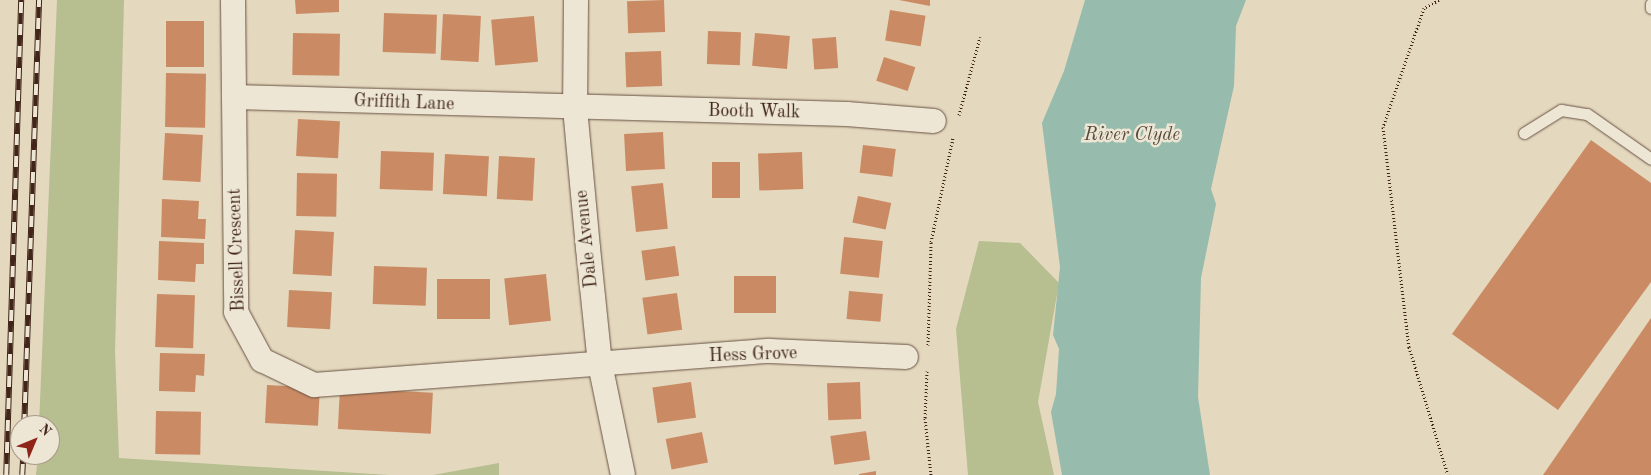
<!DOCTYPE html>
<style>
body{margin:0}
#map{position:relative;width:1651px;height:475px;overflow:hidden;background:#e4d8bf;font-family:"Old Standard TT",serif}
div>[style]{position:absolute}
.green>*{inset:0;background:#b7be90}
.water>*{inset:0;background:#97bbac}
.building>*{inset:0;background:#ca8b64;transform-origin:0 0}
.path>*{height:3px;margin-top:-1.5px;transform-origin:0;background:repeating-linear-gradient(90deg,#402518 0 1px,transparent 0 3.5px)}
.roads{filter:drop-shadow(0 0 1px #695242) drop-shadow(0 0 1px #695242)}
.service>*{height:11px;margin:-5.5px;padding:0 5.5px;transform-origin:5.5px;border-radius:5.5px;background:#ede6d5}
.minor>*{height:24px;margin:-12px;padding:0 12px;transform-origin:12px;border-radius:12px;background:#ede6d5}
.rail>*{height:5.5px;margin-top:-2.75px;transform-origin:0;background:repeating-linear-gradient(90deg,#ede6d5 0 11px,#402518 0 22px);box-sizing:border-box;border-block:1px solid #402518}
span{translate:-50% -50%;white-space:nowrap;text-align:center;line-height:1.15;-webkit-text-stroke:5px #ede6d5;paint-order:stroke}
.street-label{font-size:18px;color:#402518}
.water-label{font-size:19px;color:#564a3d;font-style:italic}
.north{position:absolute;left:10px;top:415px;width:50px;height:50px;box-sizing:border-box;background:#ede6d5;border:1px solid #a89989;border-radius:50%;rotate:45deg;font-size:14px;font-weight:700;line-height:20px;text-align:center;color:#402518}
.north::after{content:'';display:block;margin:auto;width:18px;height:22px;background:#8f2418;clip-path:polygon(50% 0,100% 100%,50% 72%,0 100%)}
</style>
<div id="map">
<div class="green">
<div style="clip-path:polygon(57px 0,124px 0,115px 351px,119px 458px,389px 475px,36px 475px,38px 455px,50px 455px,50px 425px,39px 425px)"></div>
<div style="clip-path:polygon(979px 241px,1020px 243px,1059px 283px,1038px 402px,1054px 475px,968px 475px,956px 329px)"></div>
<div style="clip-path:polygon(499px 463px,499px 475px,433px 475px)"></div>
</div>
<div class="water">
<div style="clip-path:polygon(1085px 0,1246px 0,1236px 26px,1234px 86px,1211px 189px,1216px 204px,1201px 278px,1198px 397px,1210px 475px,1062px 475px,1051px 412px,1056px 394px,1059px 349px,1053px 335px,1060px 267px,1042px 123px,1064px 71px)"></div>
</div>
<div class="building">
<div style="clip-path:polygon(295px 0,339px 0,339px 12px,296px 14px)"></div>
<div style="left:664px;top:0;width:32px;height:37px;rotate:88deg"></div>
<div style="clip-path:polygon(899px 0,930px 0,930px 6px)"></div>
<div style="left:890px;top:10px;width:36px;height:31px;rotate:9deg"></div>
<div style="left:384px;top:13px;width:53px;height:39px;rotate:2deg"></div>
<div style="left:443px;top:14px;width:38px;height:46px;rotate:3deg"></div>
<div style="left:534px;top:16px;width:46px;height:43px;rotate:85deg"></div>
<div style="left:166px;top:21px;width:38px;height:46px"></div>
<div style="left:708px;top:31px;width:33px;height:33px;rotate:2deg"></div>
<div style="left:293px;top:33px;width:47px;height:42px;rotate:1deg"></div>
<div style="left:755px;top:33px;width:35px;height:33px;rotate:5deg"></div>
<div style="left:836px;top:37px;width:31px;height:24px;rotate:86deg"></div>
<div style="left:661px;top:51px;width:35px;height:36px;rotate:88deg"></div>
<div style="left:884px;top:57px;width:33px;height:25px;rotate:18deg"></div>
<div style="left:166px;top:73px;width:40px;height:54px;rotate:1deg"></div>
<div style="left:298px;top:119px;width:42px;height:37px;rotate:3deg"></div>
<div style="left:663px;top:132px;width:37px;height:39px;rotate:87deg"></div>
<div style="left:165px;top:133px;width:38px;height:47px;rotate:3deg"></div>
<div style="clip-path:polygon(1591px 140px,1651px 183px,1651px 282px,1558px 410px,1452px 334px)"></div>
<div style="left:863px;top:145px;width:33px;height:28px;rotate:7deg"></div>
<div style="left:381px;top:151px;width:53px;height:38px;rotate:2deg"></div>
<div style="left:802px;top:152px;width:37px;height:44px;rotate:88deg"></div>
<div style="left:445px;top:154px;width:44px;height:40px;rotate:3deg"></div>
<div style="left:499px;top:156px;width:36px;height:43px;rotate:3deg"></div>
<div style="left:712px;top:162px;width:28px;height:36px"></div>
<div style="left:297px;top:173px;width:40px;height:43px;rotate:1deg"></div>
<div style="left:663px;top:183px;width:46px;height:32px;rotate:84deg"></div>
<div style="left:858px;top:196px;width:34px;height:27px;rotate:12deg"></div>
<div style="clip-path:polygon(162px 199px,199px 201px,198px 219px,206px 219px,205px 239px,161px 237px)"></div>
<div style="left:295px;top:230px;width:39px;height:44px;rotate:3deg"></div>
<div style="left:844px;top:237px;width:39px;height:37px;rotate:6deg"></div>
<div style="clip-path:polygon(159px 241px,204px 243px,204px 264px,196px 264px,195px 282px,158px 280px)"></div>
<div style="left:675px;top:246px;width:30px;height:34px;rotate:82deg"></div>
<div style="left:374px;top:266px;width:53px;height:38px;rotate:2deg"></div>
<div style="left:546px;top:274px;width:47px;height:42px;rotate:84deg"></div>
<div style="left:776px;top:276px;width:37px;height:42px;rotate:90deg"></div>
<div style="left:437px;top:279px;width:53px;height:40px"></div>
<div style="left:289px;top:290px;width:43px;height:37px;rotate:3deg"></div>
<div style="left:849px;top:291px;width:34px;height:28px;rotate:5deg"></div>
<div style="left:677px;top:293px;width:37px;height:35px;rotate:82deg"></div>
<div style="left:157px;top:294px;width:38px;height:53px;rotate:2deg"></div>
<div style="clip-path:polygon(1651px 318px,1651px 475px,1543px 475px)"></div>
<div style="clip-path:polygon(160px 353px,205px 354px,204px 376px,196px 375px,195px 392px,159px 391px)"></div>
<div style="left:691px;top:382px;width:36px;height:39px;rotate:82deg"></div>
<div style="left:860px;top:382px;width:37px;height:33px;rotate:88deg"></div>
<div style="left:267px;top:385px;width:53px;height:38px;rotate:3deg"></div>
<div style="left:340px;top:388px;width:93px;height:41px;rotate:3deg"></div>
<div style="left:156px;top:411px;width:45px;height:43px;rotate:1deg"></div>
<div style="left:866px;top:431px;width:29px;height:36px;rotate:82deg"></div>
<div style="left:702px;top:432px;width:31px;height:37px;rotate:79deg"></div>
<div style="clip-path:polygon(876px 471px,876px 475px,859px 475px,859px 474px)"></div>
</div>
<div class="path">
<div style="left:1439px;top:0;width:17px;rotate:152deg"></div>
<div style="left:1424px;top:8px;width:126px;rotate:109deg"></div>
<div style="left:1383px;top:127px;width:222px;rotate:83.3deg"></div>
<div style="left:1409px;top:347px;width:134px;rotate:73.1deg"></div>
<div style="left:959px;top:115px;width:81px;rotate:-74.9deg"></div>
<div style="left:928px;top:345px;width:103px;rotate:-88.3deg"></div>
<div style="left:931px;top:242px;width:106px;rotate:-78.1deg"></div>
<div style="left:927px;top:371px;width:47px;rotate:92.4deg"></div>
<div style="left:925px;top:418px;width:57px;rotate:84deg"></div>
</div>
<div class="roads">
<div class="service">
<div style="left:1651px;top:4px;width:4px;rotate:90deg"></div>
<div style="left:1524px;top:133px;width:44px;rotate:-31.9deg"></div>
<div style="left:1561px;top:110px;width:26px;rotate:9deg"></div>
<div style="left:1587px;top:114px;width:78px;rotate:35.1deg"></div>
</div>
<div class="minor">
<div style="left:233px;top:0;width:312px;rotate:89.4deg"></div>
<div style="left:236px;top:312px;width:55px;rotate:61.6deg"></div>
<div style="left:262px;top:360px;width:58px;rotate:25.7deg"></div>
<div style="left:314px;top:385px;width:457px;rotate:-4.3deg"></div>
<div style="left:770px;top:351px;width:136px;rotate:2.5deg"></div>
<div style="left:576px;top:0;width:108px;rotate:90.5deg"></div>
<div style="left:575px;top:108px;width:141px;rotate:84.7deg"></div>
<div style="left:588px;top:248px;width:117px;rotate:84.1deg"></div>
<div style="left:600px;top:364px;width:113px;rotate:78.3deg"></div>
<div style="left:234px;top:97px;width:613px;rotate:1.59deg"></div>
<div style="left:847px;top:114px;width:87px;rotate:4.6deg"></div>
</div>
</div>
<div class="rail">
<div style="left:24px;top:425px;width:425px;rotate:-88deg"></div>
<div style="left:6px;top:475px;width:475px;rotate:-88.2deg"></div>
<div style="left:22px;top:475px;width:20px;rotate:-87deg"></div>
</div>
<div class="street-label">
<span style="left:404px;top:103px;rotate:2deg">Griffith Lane</span>
<span style="left:754px;top:112px;rotate:1deg">Booth Walk</span>
<span style="left:587px;top:239px;rotate:-96deg">Dale Avenue</span>
<span style="left:237px;top:250px;rotate:-92deg">Bissell Crescent</span>
<span style="left:753px;top:355px;rotate:-2deg">Hess Grove</span>
</div>
<div class="water-label">
<span style="left:1132px;top:136px">River Clyde</span>
</div>
<div class="north">N</div>
</div>
